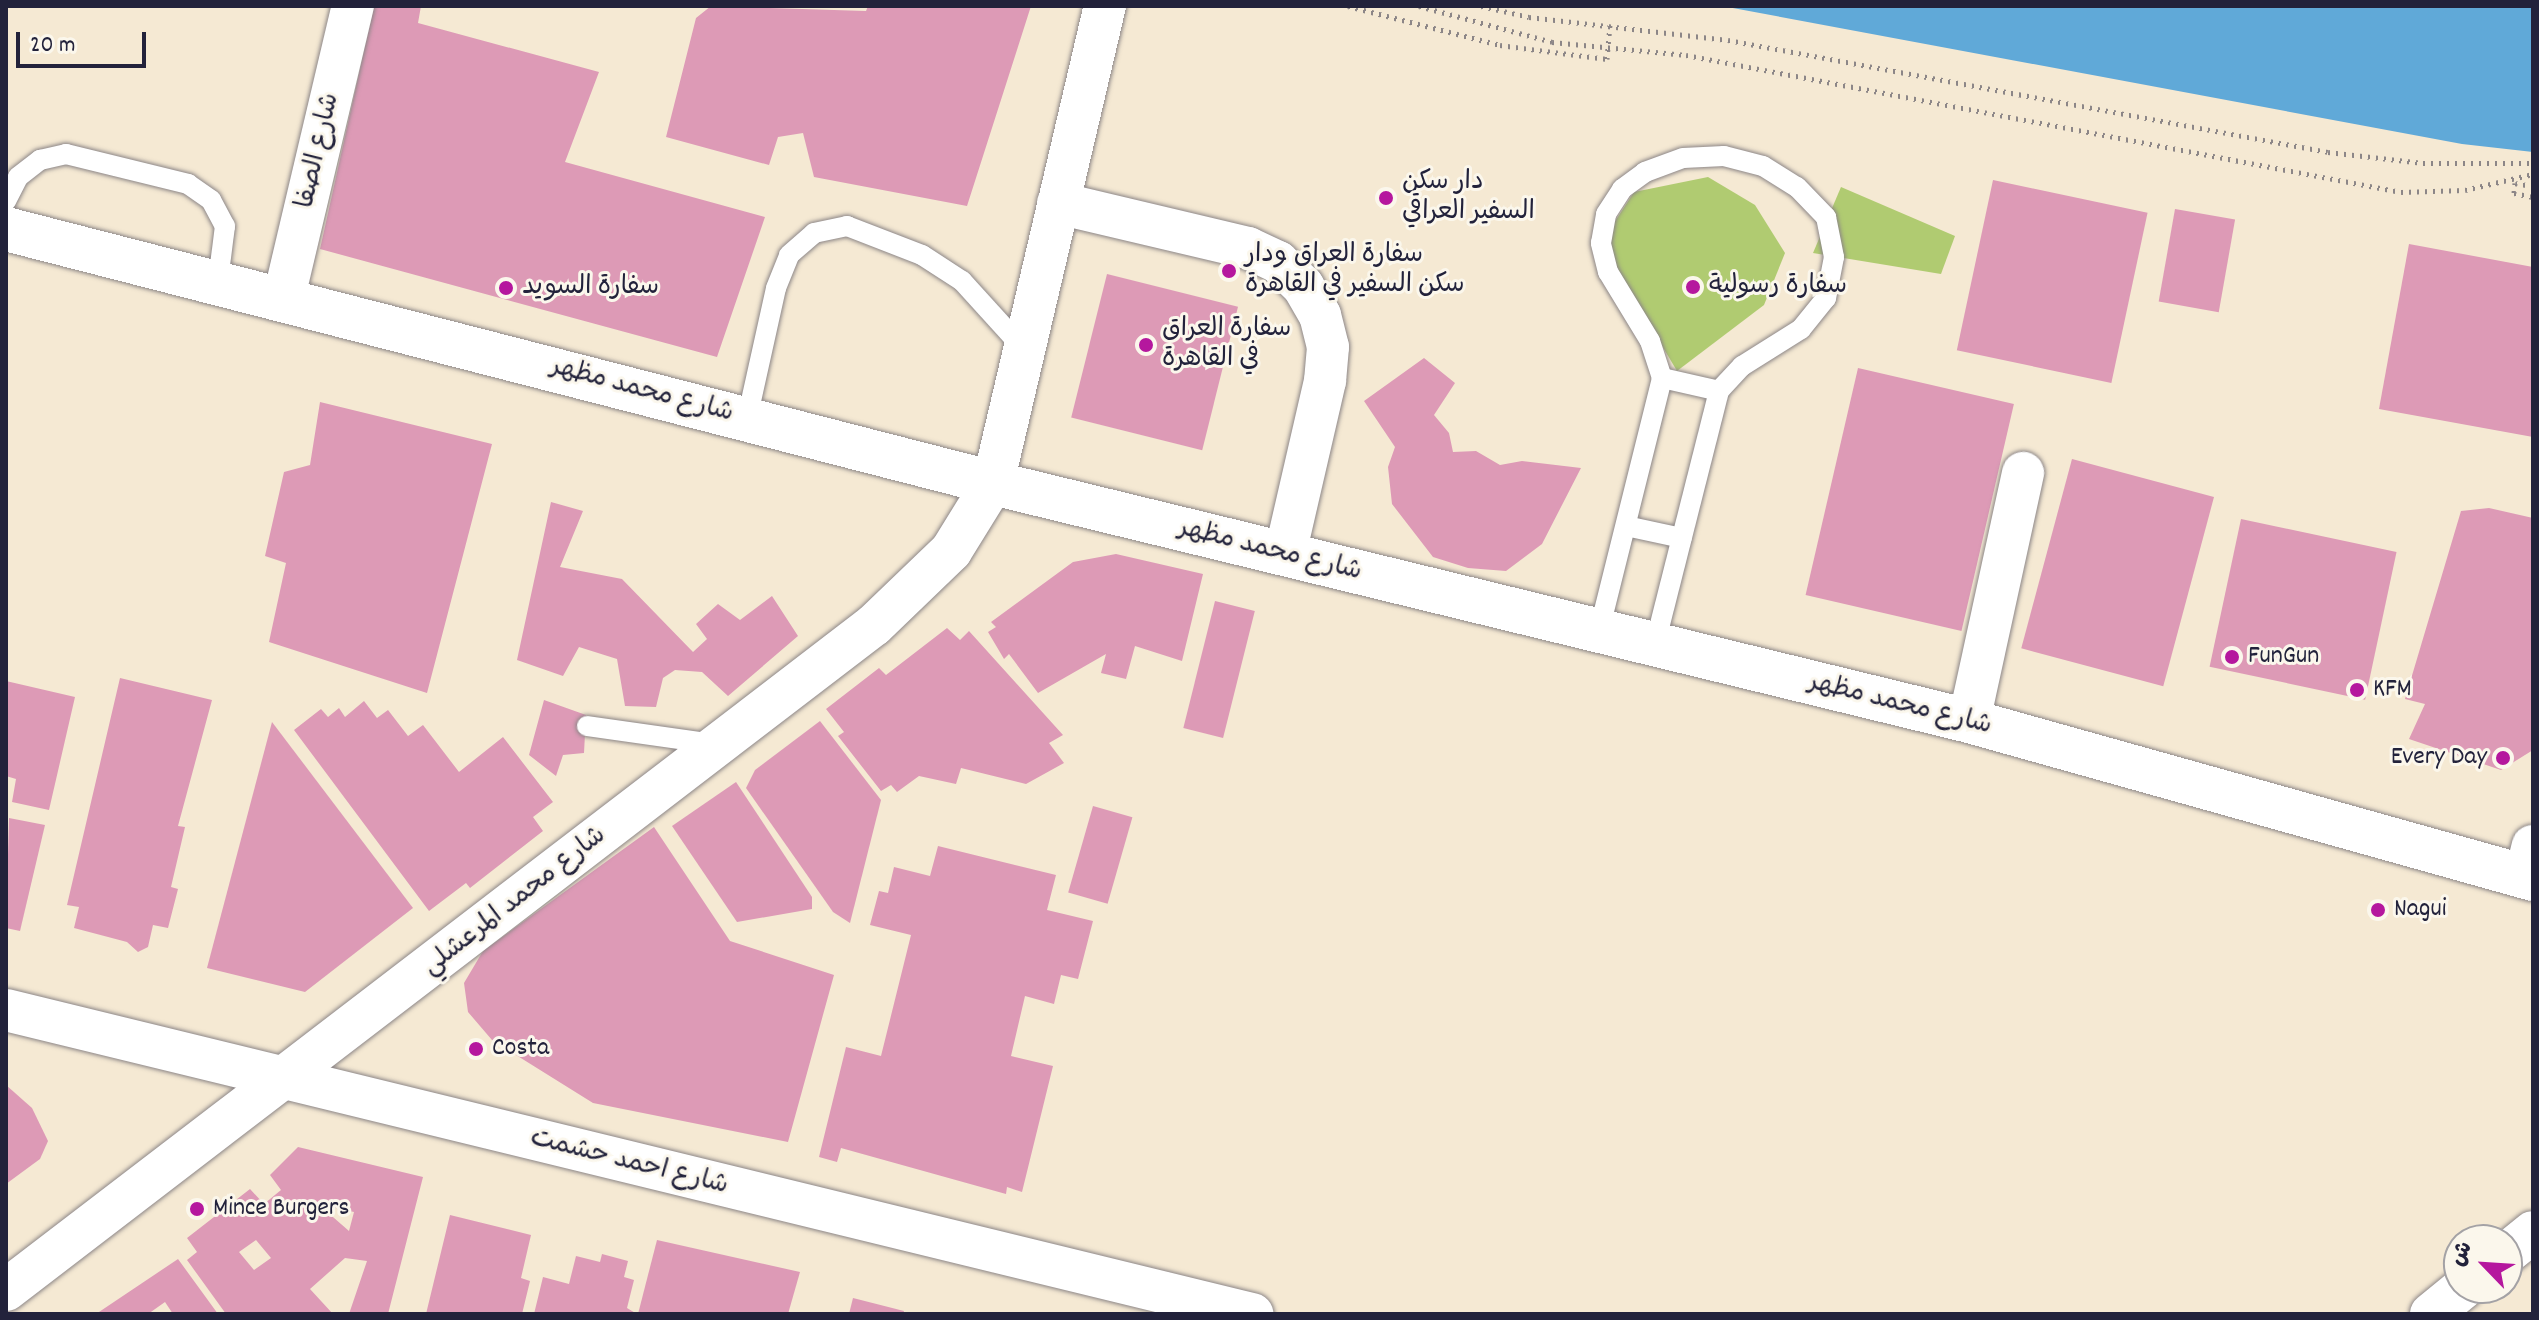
<!DOCTYPE html>
<meta charset="utf-8">
<style>
body{margin:0}
#map{position:relative;width:2539px;height:1320px;overflow:hidden;background:#f5e9d3;font-family:Dekko,"Playpen Sans Arabic",sans-serif}
div>[style]{position:absolute}
.green>*{inset:0;background:#b0cb71}
.water>*{inset:0;background:#60a9d8}
.building>*{inset:0;background:#dd9ab6;transform-origin:0 0}
.path>*{height:5px;margin-top:-2.5px;transform-origin:0;background:repeating-linear-gradient(90deg,#8c8687 0 2px,transparent 0 8px)}
.roads{filter:drop-shadow(0 0 2px #8c8687) drop-shadow(0 0 2px #8c8687)}
.lane>*{height:20px;margin:-10px;padding:0 10px;transform-origin:10px;border-radius:10px;background:#fff}
.street>*{height:42px;margin:-21px;padding:0 21px;transform-origin:21px;border-radius:21px;background:#fff}
.secondary>*{height:44px;margin:-22px;padding:0 22px;transform-origin:22px;border-radius:22px;background:#fff}
.dots>*{width:22px;height:22px;translate:-50% -50%;box-sizing:border-box;border:4px solid #fbf7ec;border-radius:50%}
span{translate:-50% -50%;white-space:nowrap;text-align:center;line-height:1.15;-webkit-text-stroke:6px #fbf7ec;paint-order:stroke}
.street-label{font-size:26px;color:#22223b}
.poi-label{font-size:26px;color:#22223b}
.left{translate:0 -50%;text-align:left}
.right{translate:-100% -50%;text-align:right}
.frame{position:absolute;inset:0;border:8px solid #22223b;pointer-events:none}
.north{position:absolute;left:2443px;top:1224px;width:80px;height:80px;box-sizing:border-box;background:#fbf7ec;border:2px solid #a4a2a5;border-radius:50%;rotate:295deg;font-size:22px;font-weight:700;line-height:32px;text-align:center;color:#22223b}
.north::after{content:'';display:block;margin:auto;width:28px;height:36px;background:#b5179e;clip-path:polygon(50% 0,100% 100%,50% 72%,0 100%)}
.scale{position:absolute;left:16px;top:32px;width:130px;height:36px;box-sizing:border-box;border:4px solid #22223b;border-top:0;padding-left:10px;font-size:24px;line-height:28px;white-space:nowrap;color:#22223b;-webkit-text-stroke:6px #fbf7ec;paint-order:stroke}
</style>
<div id="map">
<div class="green">
<div style="clip-path:polygon(1708px 177px,1755px 205px,1785px 253px,1764px 305px,1677px 371px,1601px 243px,1634px 192px)"></div>
<div style="clip-path:polygon(1841px 187px,1955px 236px,1941px 274px,1813px 253px)"></div>
</div>
<div class="water">
<div style="clip-path:polygon(1722px 6px,2533px 6px,2533px 152px,2462px 144px)"></div>
</div>
<div class="building">
<div style="clip-path:polygon(374px 6px,421px 6px,418px 23px,599px 72px,565px 162px,765px 217px,717px 357px,320px 249px)"></div>
<div style="clip-path:polygon(711px 6px,866px 11px,868px 6px,1031px 6px,967px 206px,814px 177px,803px 133px,778px 137px,769px 165px,666px 137px,696px 18px)"></div>
<div style="left:1993px;top:180px;width:158px;height:174px;rotate:12deg"></div>
<div style="left:2175px;top:209px;width:61px;height:94px;rotate:10deg"></div>
<div style="clip-path:polygon(2409px 244px,2533px 267px,2533px 437px,2379px 409px)"></div>
<div style="left:1107px;top:274px;width:135px;height:148px;rotate:14deg"></div>
<div style="clip-path:polygon(1424px 358px,1455px 383px,1434px 415px,1449px 433px,1453px 452px,1476px 451px,1500px 465px,1522px 461px,1581px 468px,1542px 544px,1506px 571px,1468px 568px,1433px 557px,1392px 504px,1388px 467px,1395px 447px,1364px 401px)"></div>
<div style="left:1858px;top:368px;width:160px;height:233px;rotate:13deg"></div>
<div style="clip-path:polygon(320px 402px,492px 444px,427px 693px,269px 642px,286px 563px,265px 556px,284px 472px,310px 465px)"></div>
<div style="left:2072px;top:459px;width:147px;height:196px;rotate:15deg"></div>
<div style="clip-path:polygon(551px 502px,583px 511px,560px 567px,622px 579px,693px 652px,707px 639px,696px 624px,718px 604px,740px 620px,772px 596px,798px 636px,728px 696px,702px 672px,675px 670px,663px 678px,656px 707px,625px 706px,617px 659px,579px 647px,563px 676px,517px 660px)"></div>
<div style="clip-path:polygon(2489px 508px,2533px 518px,2533px 750px,2501px 770px,2409px 739px,2425px 704px,2405px 699px,2461px 511px)"></div>
<div style="left:2241px;top:519px;width:159px;height:151px;rotate:12deg"></div>
<div style="clip-path:polygon(1116px 554px,1203px 574px,1182px 661px,1135px 646px,1126px 679px,1101px 673px,1106px 654px,1038px 693px,1009px 654px,1004px 659px,988px 632px,996px 627px,991px 622px,1073px 562px)"></div>
<div style="left:1215px;top:601px;width:41px;height:131px;rotate:14deg"></div>
<div style="clip-path:polygon(947px 628px,960px 640px,969px 631px,1063px 735px,1049px 743px,1064px 763px,1026px 784px,961px 768px,956px 784px,919px 776px,897px 792px,891px 785px,881px 791px,838px 736px,844px 732px,826px 709px,879px 668px,886px 675px)"></div>
<div style="clip-path:polygon(120px 678px,212px 700px,178px 826px,185px 827px,171px 887px,178px 889px,168px 928px,153px 925px,148px 947px,138px 952px,127px 942px,74px 928px,79px 907px,67px 905px)"></div>
<div style="clip-path:polygon(6px 681px,75px 697px,49px 810px,12px 802px,16px 779px,6px 776px)"></div>
<div style="clip-path:polygon(544px 700px,586px 715px,584px 753px,563px 755px,556px 776px,529px 755px)"></div>
<div style="clip-path:polygon(364px 701px,377px 718px,388px 710px,408px 736px,423px 725px,459px 772px,503px 737px,553px 802px,533px 817px,543px 831px,470px 888px,466px 883px,429px 911px,294px 730px,321px 709px,328px 717px,339px 708px,345px 717px)"></div>
<div style="clip-path:polygon(820px 721px,881px 800px,850px 923px,833px 912px,746px 788px,755px 770px)"></div>
<div style="clip-path:polygon(272px 722px,413px 908px,305px 992px,207px 968px)"></div>
<div style="clip-path:polygon(736px 782px,812px 897px,812px 909px,737px 922px,672px 826px)"></div>
<div style="left:1093px;top:806px;width:41px;height:90px;rotate:16deg"></div>
<div style="clip-path:polygon(9px 818px,45px 825px,20px 931px,6px 928px)"></div>
<div style="clip-path:polygon(654px 827px,730px 941px,834px 975px,788px 1142px,593px 1103px,492px 1040px,468px 1012px,464px 983px,483px 951px)"></div>
<div style="clip-path:polygon(938px 846px,1056px 875px,1047px 910px,1093px 921px,1078px 979px,1061px 975px,1054px 1004px,1025px 996px,1011px 1056px,1053px 1066px,1022px 1192px,1007px 1187px,1006px 1194px,841px 1148px,837px 1162px,819px 1157px,846px 1047px,881px 1056px,911px 935px,870px 925px,879px 891px,888px 893px,894px 867px,930px 876px)"></div>
<div style="clip-path:polygon(6px 1085px,32px 1108px,48px 1141px,40px 1159px,6px 1184px)"></div>
<div style="clip-path:polygon(evenodd,298px 1147px,423px 1177px,388px 1314px,349px 1314px,367px 1261px,345px 1258px,310px 1289px,333px 1314px,226px 1314px,187px 1260px,197px 1252px,187px 1238px,250px 1189px,264px 1204px,281px 1190px,270px 1175px,298px 1147px,318px 1204px,354px 1212px,349px 1231px,318px 1204px,298px 1147px,256px 1240px,271px 1258px,254px 1270px,239px 1252px,256px 1240px)"></div>
<div style="clip-path:polygon(450px 1215px,531px 1235px,521px 1278px,530px 1281px,522px 1314px,426px 1314px)"></div>
<div style="clip-path:polygon(657px 1240px,800px 1272px,788px 1314px,638px 1314px)"></div>
<div style="clip-path:polygon(602px 1254px,628px 1261px,624px 1277px,634px 1280px,627px 1308px,637px 1314px,534px 1314px,543px 1277px,569px 1284px,576px 1256px,600px 1262px)"></div>
<div style="clip-path:polygon(178px 1259px,218px 1314px,173px 1314px,165px 1302px,148px 1314px,96px 1314px)"></div>
<div style="clip-path:polygon(853px 1298px,904px 1311px,903px 1314px,849px 1314px)"></div>
</div>
<div class="path">
<div style="left:1348px;top:6px;width:157px;rotate:14.4deg"></div>
<div style="left:1500px;top:45px;width:108px;rotate:7.5deg"></div>
<div style="left:1607px;top:59px;width:35px;rotate:-85deg"></div>
<div style="left:1419px;top:6px;width:138px;rotate:15.1deg"></div>
<div style="left:1552px;top:42px;width:135px;rotate:5.5deg"></div>
<div style="left:1686px;top:55px;width:728px;rotate:10.85deg"></div>
<div style="left:2401px;top:192px;width:64px;rotate:-1.8deg"></div>
<div style="left:2465px;top:190px;width:70px;rotate:-13.2deg"></div>
<div style="left:1481px;top:6px;width:49px;rotate:12.9deg"></div>
<div style="left:1529px;top:17px;width:200px;rotate:6.6deg"></div>
<div style="left:1728px;top:40px;width:610px;rotate:10.57deg"></div>
<div style="left:2328px;top:152px;width:96px;rotate:6.6deg"></div>
<div style="left:2423px;top:163px;width:110px"></div>
<div style="left:2533px;top:186px;width:18px;rotate:-171deg"></div>
<div style="left:2515px;top:183px;width:10px;rotate:96deg"></div>
<div style="left:2514px;top:193px;width:19px;rotate:12deg"></div>
</div>
<div class="roads">
<div class="lane">
<div style="left:6px;top:201px;width:27px;rotate:-63deg"></div>
<div style="left:18px;top:177px;width:28px;rotate:-38deg"></div>
<div style="left:40px;top:160px;width:27px;rotate:-13deg"></div>
<div style="left:66px;top:154px;width:126px;rotate:13.8deg"></div>
<div style="left:188px;top:184px;width:28px;rotate:35deg"></div>
<div style="left:211px;top:200px;width:30px;rotate:62deg"></div>
<div style="left:225px;top:226px;width:55px;rotate:97.3deg"></div>
<div style="left:1662px;top:378px;width:58px;rotate:12.8deg"></div>
<div style="left:747px;top:419px;width:134px;rotate:-77.5deg"></div>
<div style="left:776px;top:288px;width:35px;rotate:-68deg"></div>
<div style="left:789px;top:255px;width:33px;rotate:-41deg"></div>
<div style="left:814px;top:233px;width:34px;rotate:-12deg"></div>
<div style="left:847px;top:226px;width:80px;rotate:21.1deg"></div>
<div style="left:922px;top:255px;width:48px;rotate:33deg"></div>
<div style="left:962px;top:281px;width:91px;rotate:47.7deg"></div>
<div style="left:1626px;top:526px;width:57px;rotate:12.1deg"></div>
<div style="left:1599px;top:631px;width:261px;rotate:-76deg"></div>
<div style="left:1662px;top:378px;width:39px;rotate:-108deg"></div>
<div style="left:1650px;top:341px;width:81px;rotate:-121.3deg"></div>
<div style="left:1608px;top:272px;width:30px;rotate:-104deg"></div>
<div style="left:1601px;top:243px;width:29px;rotate:-80deg"></div>
<div style="left:1606px;top:214px;width:30px;rotate:-57deg"></div>
<div style="left:1622px;top:189px;width:29px;rotate:-36deg"></div>
<div style="left:1645px;top:172px;width:40px;rotate:-20.2deg"></div>
<div style="left:1683px;top:158px;width:41px;rotate:-2.8deg"></div>
<div style="left:1724px;top:156px;width:40px;rotate:14.4deg"></div>
<div style="left:1763px;top:166px;width:40px;rotate:32deg"></div>
<div style="left:1797px;top:187px;width:42px;rotate:46deg"></div>
<div style="left:1826px;top:217px;width:41px;rotate:78.7deg"></div>
<div style="left:1834px;top:257px;width:42px;rotate:101deg"></div>
<div style="left:1826px;top:298px;width:40px;rotate:129deg"></div>
<div style="left:1801px;top:329px;width:70px;rotate:147.9deg"></div>
<div style="left:1742px;top:366px;width:34px;rotate:133deg"></div>
<div style="left:1719px;top:391px;width:261px;rotate:104.2deg"></div>
<div style="left:587px;top:726px;width:128px;rotate:8.1deg"></div>
</div>
<div class="street">
<div style="left:1058px;top:203px;width:195px;rotate:13.3deg"></div>
<div style="left:1248px;top:248px;width:33px;rotate:25deg"></div>
<div style="left:1278px;top:262px;width:35px;rotate:44deg"></div>
<div style="left:1303px;top:286px;width:34px;rotate:60deg"></div>
<div style="left:1320px;top:315px;width:33px;rotate:76deg"></div>
<div style="left:1328px;top:347px;width:34px;rotate:95deg"></div>
<div style="left:1325px;top:381px;width:178px;rotate:103deg"></div>
<div style="left:284px;top:297px;width:299px;rotate:-76.7deg"></div>
<div style="left:1969px;top:721px;width:254px;rotate:-77.7deg"></div>
<div style="left:2525px;top:877px;width:32px;rotate:-76deg"></div>
<div style="left:6px;top:1010px;width:1283px;rotate:13.71deg"></div>
<div style="left:2507px;top:1253px;width:33px;rotate:-39deg"></div>
<div style="left:6px;top:1290px;width:1093px;rotate:-37.46deg"></div>
<div style="left:874px;top:625px;width:107px;rotate:-43.9deg"></div>
<div style="left:951px;top:551px;width:80px;rotate:-58.3deg"></div>
<div style="left:993px;top:483px;width:490px;rotate:-76.8deg"></div>
<div style="left:2431px;top:1314px;width:41px;rotate:-39.1deg"></div>
</div>
<div class="secondary">
<div style="left:6px;top:229px;width:1019px;rotate:14.43deg"></div>
<div style="left:993px;top:483px;width:1005px;rotate:13.7deg"></div>
<div style="left:1969px;top:721px;width:586px;rotate:15.65deg"></div>
</div>
</div>
<div class="dots">
<div style="left:1386px;top:198px;background:#b5179e"></div>
<div style="left:1229px;top:271px;background:#b5179e"></div>
<div style="left:1693px;top:287px;background:#b5179e"></div>
<div style="left:506px;top:288px;background:#b5179e"></div>
<div style="left:1146px;top:345px;background:#b5179e"></div>
<div style="left:2232px;top:657px;background:#b5179e"></div>
<div style="left:2357px;top:690px;background:#b5179e"></div>
<div style="left:2503px;top:758px;background:#b5179e"></div>
<div style="left:2378px;top:910px;background:#b5179e"></div>
<div style="left:476px;top:1049px;background:#b5179e"></div>
<div style="left:197px;top:1209px;background:#b5179e"></div>
</div>
<div class="street-label">
<span style="left:319px;top:151px;rotate:-77deg">شارع الصفا</span>
<span style="left:642px;top:391px;rotate:15deg">شارع محمد مظهر</span>
<span style="left:1270px;top:551px;rotate:14deg">شارع محمد مظهر</span>
<span style="left:1900px;top:705px;rotate:14deg">شارع محمد مظهر</span>
<span style="left:515px;top:902px;rotate:-38deg">شارع محمد المرعشلي</span>
<span style="left:629px;top:1163px;rotate:14deg">شارع احمد حشمت</span>
</div>
<div class="poi-label">
<span class="left" style="left:1402px;top:198px">دار سكن<br>السفير العراقي</span>
<span class="left" style="left:1245px;top:271px">سفارة العراق ودار<br>سكن السفير في القاهرة</span>
<span class="left" style="left:1709px;top:287px">سفارة رسولية</span>
<span class="left" style="left:522px;top:288px">سفارة السويد</span>
<span class="left" style="left:1162px;top:345px">سفارة العراق<br>في القاهرة</span>
<span class="left" style="left:2248px;top:657px">FunGun</span>
<span class="left" style="left:2373px;top:690px">KFM</span>
<span class="right" style="left:2487px;top:758px">Every Day</span>
<span class="left" style="left:2394px;top:910px">Nagui</span>
<span class="left" style="left:492px;top:1049px">Costa</span>
<span class="left" style="left:213px;top:1209px">Mince Burgers</span>
</div>
<div class="frame"></div>
<div class="north">ش</div>
<div class="scale">20 m</div>
</div>
